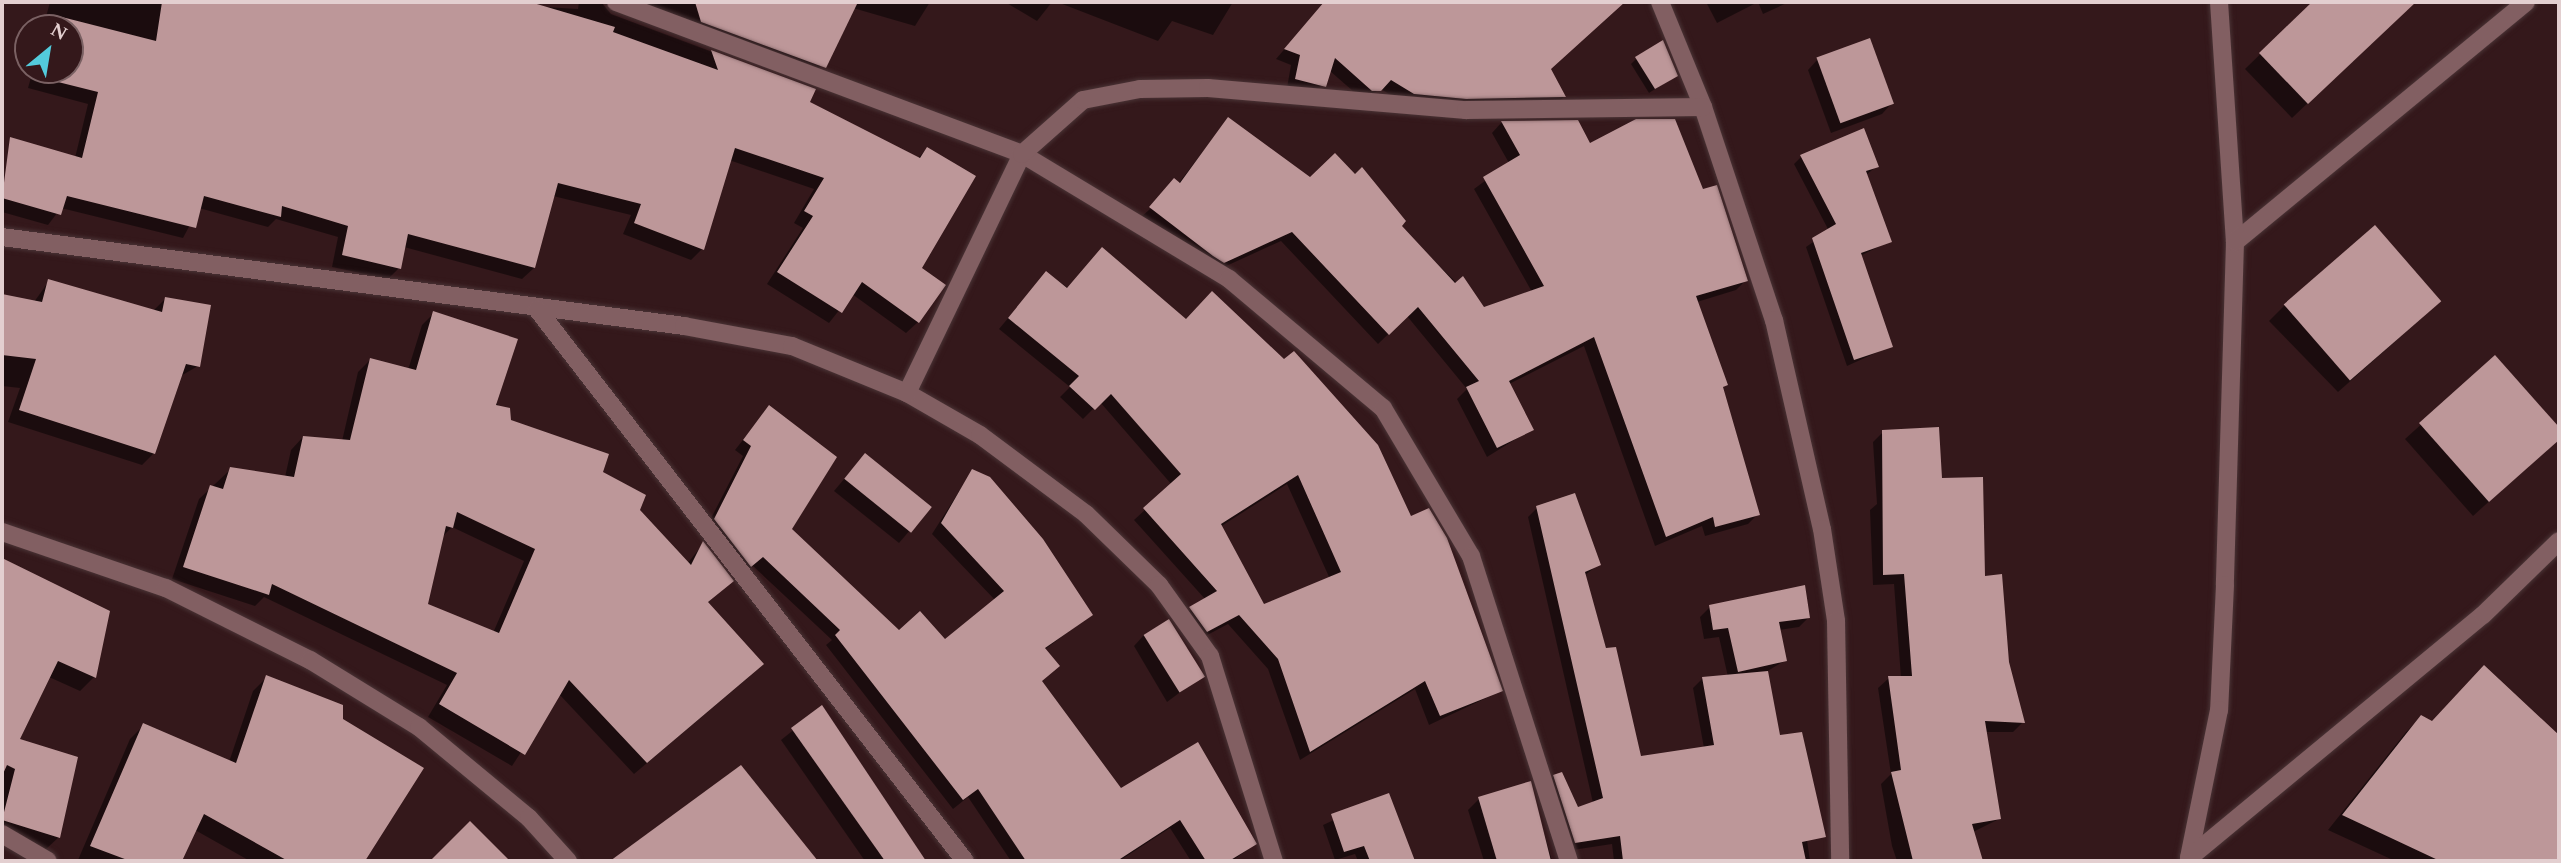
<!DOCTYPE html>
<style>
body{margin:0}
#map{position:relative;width:2561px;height:863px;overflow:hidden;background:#34181b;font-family:Spectral,serif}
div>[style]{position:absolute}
.shadow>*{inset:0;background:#0007}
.building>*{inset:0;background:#bd9799;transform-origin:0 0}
.roads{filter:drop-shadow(0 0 2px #4a3436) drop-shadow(0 0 2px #4a3436)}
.minor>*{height:18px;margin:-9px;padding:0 9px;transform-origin:9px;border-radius:9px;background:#825f62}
span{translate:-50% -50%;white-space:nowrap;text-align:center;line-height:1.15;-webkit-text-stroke:7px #34181b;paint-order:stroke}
.frame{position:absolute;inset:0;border:4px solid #e3cfd0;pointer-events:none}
.north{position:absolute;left:14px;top:14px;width:70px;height:70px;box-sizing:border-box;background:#34181b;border:2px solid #7a6163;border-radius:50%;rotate:30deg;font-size:19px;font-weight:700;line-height:28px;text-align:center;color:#e3cfd0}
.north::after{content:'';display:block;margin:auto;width:24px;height:32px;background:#53cbdc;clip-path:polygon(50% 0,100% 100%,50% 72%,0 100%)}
</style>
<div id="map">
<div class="shadow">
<div style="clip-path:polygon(50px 2px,419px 2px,423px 179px,466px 2px,578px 9px,579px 2px,930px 2px,915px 26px,853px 8px,813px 79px,602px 3px,611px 14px,814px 90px,808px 102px,917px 159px,927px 149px,918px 322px,906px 333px,852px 294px,829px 323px,767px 284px,803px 228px,794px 223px,814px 189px,729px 160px,702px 249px,691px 260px,623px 234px,631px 215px,553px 196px,534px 268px,522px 279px,404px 247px,399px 268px,388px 279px,332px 267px,338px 237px,276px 219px,268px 227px,199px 208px,183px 238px,61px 208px,48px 225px,2px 212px,11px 154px,75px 158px,88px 104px,28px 88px,33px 70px,70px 70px,70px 28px,43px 28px)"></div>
<div style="clip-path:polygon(1005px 2px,1052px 2px,1037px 21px)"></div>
<div style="clip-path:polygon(1057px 2px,1233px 2px,1213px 35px,1172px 21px,1158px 41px)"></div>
<div style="clip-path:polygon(1325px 2px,1617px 2px,1619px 4px,1549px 70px,1564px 97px,1554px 106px,1403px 103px,1381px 89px,1362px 99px,1330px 71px,1315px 95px,1287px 88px,1291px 65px,1276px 59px)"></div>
<div style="clip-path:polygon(1706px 2px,1758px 2px,1717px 23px)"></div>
<div style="clip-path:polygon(1758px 2px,1789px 2px,1763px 14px)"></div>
<div style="clip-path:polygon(2314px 2px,2414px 2px,2292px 118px,2245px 69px)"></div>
<div style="clip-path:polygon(1636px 59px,1676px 75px,1649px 93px,1631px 64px)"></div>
<div style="clip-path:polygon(1818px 59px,1892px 103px,1882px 114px,1831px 133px,1808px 70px)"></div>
<div style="clip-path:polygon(1228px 119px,1310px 179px,1399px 226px,1483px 309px,1532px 292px,1474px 189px,1509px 163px,1492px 133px,1501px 123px,1577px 122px,1589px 146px,1702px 191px,1746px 280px,1736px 290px,1697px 302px,1726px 384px,1721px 389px,1758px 514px,1748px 524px,1705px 536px,1702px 526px,1655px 546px,1584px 346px,1509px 384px,1532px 429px,1487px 457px,1457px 399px,1467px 389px,1407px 316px,1378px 344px,1281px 241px,1213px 272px,1140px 218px,1178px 184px)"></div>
<div style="clip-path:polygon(1801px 157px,1877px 166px,1866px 175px,1890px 241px,1860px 256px,1891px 346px,1847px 366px,1806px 247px,1829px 231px,1794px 164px)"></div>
<div style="clip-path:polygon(evenodd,1046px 273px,1410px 518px,1501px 691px,1429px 725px,1415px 689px,1300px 760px,1268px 669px,1228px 624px,1196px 641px,1180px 618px,1205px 599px,1134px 520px,1172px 485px,1100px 402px,1083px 419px,1060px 397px,1070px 387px,999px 329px,1046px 273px,1287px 484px,1330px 579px,1263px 607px,1220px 527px,1287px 484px)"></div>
<div style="clip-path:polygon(49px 281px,153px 311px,165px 299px,198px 366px,179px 377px,154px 453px,142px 465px,8px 422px,20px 388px,2px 386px,2px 296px,34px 302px)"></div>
<div style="clip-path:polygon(2285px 305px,2424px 316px,2338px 392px,2269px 321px)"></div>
<div style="clip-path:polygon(evenodd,434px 313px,509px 421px,601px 473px,687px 564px,703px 544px,731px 581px,707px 603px,750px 676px,634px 774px,559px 694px,512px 766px,428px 717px,447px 685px,264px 597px,255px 606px,172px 579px,199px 499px,231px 469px,285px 477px,291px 450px,303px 437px,342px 441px,358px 372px,370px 360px,408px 370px,422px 325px,434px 313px,452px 527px,524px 561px,493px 633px,426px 605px,442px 537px,452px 527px)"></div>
<div style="clip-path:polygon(2495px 358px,2559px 430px,2559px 438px,2473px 516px,2405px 439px)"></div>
<div style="clip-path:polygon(769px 407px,790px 529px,899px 632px,945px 642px,995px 600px,932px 534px,972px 471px,1091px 615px,1044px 650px,1041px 682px,1120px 790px,1255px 844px,1232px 861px,1191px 861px,1170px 828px,1119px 861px,1011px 861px,968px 797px,953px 809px,826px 645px,832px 640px,753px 566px,741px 575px,705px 530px,743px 456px,735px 450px)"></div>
<div style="clip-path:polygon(1883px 432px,1940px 479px,1984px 578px,2023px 722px,2013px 732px,1985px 732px,1999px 819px,1973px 832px,1981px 861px,1897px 861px,1892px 846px,1881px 784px,1891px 774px,1878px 688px,1889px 678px,1901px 678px,1894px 584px,1873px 585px,1870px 510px,1877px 504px,1873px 442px)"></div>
<div style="clip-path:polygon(855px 466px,929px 508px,899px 543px,834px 491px)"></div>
<div style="clip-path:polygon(1537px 508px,1599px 564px,1584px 576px,1640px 758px,1704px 748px,1693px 688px,1702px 679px,1728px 677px,1719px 637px,1704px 639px,1700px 617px,1710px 607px,1808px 618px,1799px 627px,1779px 630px,1786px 660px,1766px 672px,1779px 737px,1792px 735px,1810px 861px,1614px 861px,1612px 844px,1566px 851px,1545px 786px,1554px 776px,1578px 809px,1593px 803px,1528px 517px)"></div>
<div style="clip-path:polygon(2px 562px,108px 612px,94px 677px,80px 691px,49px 677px,17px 740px,59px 837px,45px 850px,2px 838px)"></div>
<div style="clip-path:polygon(1144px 635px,1202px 676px,1167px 702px,1134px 646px)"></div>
<div style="clip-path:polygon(2484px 667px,2559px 737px,2541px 765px,2559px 782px,2559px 861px,2395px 861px,2328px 830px,2406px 732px,2421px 717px,2432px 722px)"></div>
<div style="clip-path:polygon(267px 677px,421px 769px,363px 861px,250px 861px,195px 830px,180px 861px,78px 860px,130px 739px,144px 725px,229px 762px,253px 691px)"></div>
<div style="clip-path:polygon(821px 708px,919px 861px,865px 861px,781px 740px)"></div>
<div style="clip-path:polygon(740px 767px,815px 861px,616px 861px,626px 852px)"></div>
<div style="clip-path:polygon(1530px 784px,1552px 861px,1484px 861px,1468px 810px,1479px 799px)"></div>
<div style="clip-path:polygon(1388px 795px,1413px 861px,1358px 861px,1355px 854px,1335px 860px,1323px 825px)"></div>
</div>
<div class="building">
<div style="clip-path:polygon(162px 2px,530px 2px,615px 27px,613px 32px,718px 70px,711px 50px,816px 89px,810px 102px,920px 158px,927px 147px,976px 176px,922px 268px,946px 285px,919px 323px,862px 282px,842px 313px,777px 272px,813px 216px,804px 211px,824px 178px,735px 148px,704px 250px,634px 223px,641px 204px,558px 183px,535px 268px,408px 234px,401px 269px,342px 255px,348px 226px,282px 206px,281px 217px,204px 196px,196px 228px,67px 196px,61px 215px,2px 198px,10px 137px,82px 158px,98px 92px,38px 77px,40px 70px,70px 70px,70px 28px,51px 28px,54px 15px,156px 41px)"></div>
<div style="clip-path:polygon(695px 2px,858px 2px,826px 68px,701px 22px)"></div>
<div style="clip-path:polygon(1324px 2px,1625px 2px,1551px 69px,1566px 97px,1466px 99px,1414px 94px,1391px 80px,1381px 91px,1372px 91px,1335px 58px,1326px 87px,1295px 79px,1300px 55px,1284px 49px)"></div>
<div style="clip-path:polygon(2312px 2px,2416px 2px,2308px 104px,2259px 53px)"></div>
<div style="left:1870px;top:38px;width:70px;height:57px;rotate:70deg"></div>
<div style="clip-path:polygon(1663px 40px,1678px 76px,1655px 89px,1635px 57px)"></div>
<div style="clip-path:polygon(1228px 117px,1310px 177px,1335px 153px,1355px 174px,1362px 167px,1406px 221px,1402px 226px,1455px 283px,1463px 276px,1484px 307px,1544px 286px,1483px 177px,1520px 155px,1501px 121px,1578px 120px,1590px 143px,1636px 119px,1675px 119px,1703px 189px,1717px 185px,1748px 281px,1696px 296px,1728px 385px,1723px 387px,1760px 515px,1715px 527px,1713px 517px,1666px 537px,1594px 337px,1509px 381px,1534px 430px,1497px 448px,1466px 387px,1479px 381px,1418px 307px,1389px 335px,1292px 232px,1224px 263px,1213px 256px,1149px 207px,1174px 178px,1180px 183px)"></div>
<div style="clip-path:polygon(1864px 128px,1879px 167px,1866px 171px,1892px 242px,1861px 253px,1893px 347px,1854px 360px,1812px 238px,1836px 224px,1800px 155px)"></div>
<div style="left:2375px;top:225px;width:101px;height:121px;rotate:49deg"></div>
<div style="clip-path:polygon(evenodd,1102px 247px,1186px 319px,1212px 291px,1284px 359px,1294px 351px,1378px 445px,1411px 516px,1429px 508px,1447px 538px,1503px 691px,1440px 716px,1425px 681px,1310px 752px,1278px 659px,1239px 615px,1207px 632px,1189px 607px,1217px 591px,1143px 508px,1181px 474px,1111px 394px,1095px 410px,1069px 386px,1079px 376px,1008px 318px,1046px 271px,1067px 288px,1102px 247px,1298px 475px,1341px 572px,1264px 604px,1221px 524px,1298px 475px)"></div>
<div style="clip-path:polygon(48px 279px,162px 312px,165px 297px,211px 305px,200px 367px,186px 364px,155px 454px,19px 410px,36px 359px,2px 355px,2px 294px,42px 302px)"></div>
<div style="clip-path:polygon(evenodd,433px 311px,518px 339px,496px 405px,510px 408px,511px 420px,609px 454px,603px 472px,646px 495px,640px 510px,691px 565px,703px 541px,734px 581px,708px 602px,764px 664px,647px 763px,569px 680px,525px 755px,439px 704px,457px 673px,272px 584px,269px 595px,183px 567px,210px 485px,223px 489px,230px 467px,294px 477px,303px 436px,350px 440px,370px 358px,416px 370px,433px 311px,457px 512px,535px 549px,499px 633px,428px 604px,446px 526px,453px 528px,457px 512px)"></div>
<div style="clip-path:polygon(2495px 355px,2559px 427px,2559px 440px,2489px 502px,2419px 423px)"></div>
<div style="clip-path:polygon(769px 405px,837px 457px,792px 529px,899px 630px,920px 611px,945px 639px,1004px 591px,941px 523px,972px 469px,990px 477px,1043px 539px,1093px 615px,1045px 648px,1060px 666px,1042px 681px,1121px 788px,1198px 742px,1257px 844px,1229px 861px,1206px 861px,1180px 820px,1117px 861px,1026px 861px,978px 789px,963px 800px,835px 635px,840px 630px,763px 557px,751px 567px,714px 519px,751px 446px,743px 440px)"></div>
<div style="clip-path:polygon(1939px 427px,1942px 478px,1983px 477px,1985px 576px,2002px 574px,2009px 662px,2025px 723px,1985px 721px,2001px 819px,1972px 824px,1983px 861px,1913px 861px,1891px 772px,1901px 770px,1888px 676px,1912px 676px,1904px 574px,1883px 575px,1882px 430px)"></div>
<div style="left:865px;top:453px;width:86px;height:33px;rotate:39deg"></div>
<div style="clip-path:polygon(1575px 493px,1601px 565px,1585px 572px,1606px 648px,1616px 647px,1641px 756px,1714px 745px,1702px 677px,1768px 671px,1780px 735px,1802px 732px,1826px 837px,1802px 842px,1806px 861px,1623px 861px,1620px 836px,1575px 843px,1553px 775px,1562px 772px,1578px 807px,1603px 798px,1536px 506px)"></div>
<div style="clip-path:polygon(2px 558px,110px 611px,96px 678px,58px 661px,20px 739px,78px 757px,60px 838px,2px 820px,15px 769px,7px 765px,2px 776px)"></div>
<div style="clip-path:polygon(1805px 585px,1810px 618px,1779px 622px,1787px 661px,1738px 672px,1728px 628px,1713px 630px,1709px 605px)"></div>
<div style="left:1169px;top:619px;width:68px;height:30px;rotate:58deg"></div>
<div style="clip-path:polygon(2484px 665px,2559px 735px,2559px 861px,2440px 861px,2342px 815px,2421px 715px,2432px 721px)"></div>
<div style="clip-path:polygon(266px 675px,343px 705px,343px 719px,424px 768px,365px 861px,288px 861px,204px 814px,182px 861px,130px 861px,90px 846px,143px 723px,236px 763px)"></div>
<div style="clip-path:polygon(822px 705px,926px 861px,885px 861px,791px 728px)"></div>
<div style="clip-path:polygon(741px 765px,818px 861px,610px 861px)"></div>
<div style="clip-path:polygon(1531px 781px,1551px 861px,1497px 861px,1478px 797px)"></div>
<div style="clip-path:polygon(1389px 793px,1415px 861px,1370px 861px,1364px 846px,1344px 852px,1331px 814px)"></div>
<div style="clip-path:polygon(470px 821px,510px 861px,430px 861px)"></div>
</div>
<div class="roads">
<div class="minor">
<div style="left:616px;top:2px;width:434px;rotate:20.5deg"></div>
<div style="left:1022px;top:154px;width:242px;rotate:31.1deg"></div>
<div style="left:1229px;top:279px;width:201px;rotate:40deg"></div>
<div style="left:1383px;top:408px;width:172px;rotate:59.3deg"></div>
<div style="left:1471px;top:556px;width:320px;rotate:72.2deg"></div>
<div style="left:1660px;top:2px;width:113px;rotate:67.7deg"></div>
<div style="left:1703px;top:107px;width:225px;rotate:71.6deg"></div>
<div style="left:1774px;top:320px;width:214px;rotate:77.1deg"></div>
<div style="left:1822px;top:529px;width:93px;rotate:81.3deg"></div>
<div style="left:1836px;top:621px;width:240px;rotate:89deg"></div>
<div style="left:2219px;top:2px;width:241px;rotate:86.2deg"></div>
<div style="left:2235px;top:242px;width:343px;rotate:91.7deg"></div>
<div style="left:2225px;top:585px;width:125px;rotate:92.7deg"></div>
<div style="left:2219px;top:710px;width:151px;rotate:101.5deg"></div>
<div style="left:2189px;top:858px;width:381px;rotate:-39.6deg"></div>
<div style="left:2483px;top:615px;width:106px;rotate:-44.2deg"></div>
<div style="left:2px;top:237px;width:688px;rotate:7.43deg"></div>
<div style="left:684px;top:326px;width:110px;rotate:10.5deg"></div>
<div style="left:792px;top:346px;width:124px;rotate:22.2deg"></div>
<div style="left:907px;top:393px;width:84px;rotate:29.9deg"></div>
<div style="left:980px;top:435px;width:132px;rotate:36.7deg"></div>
<div style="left:1086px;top:514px;width:102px;rotate:44.2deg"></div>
<div style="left:1159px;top:585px;width:87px;rotate:54.3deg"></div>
<div style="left:1210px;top:656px;width:215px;rotate:72.7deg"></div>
<div style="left:2235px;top:242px;width:377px;rotate:-39.5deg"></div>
<div style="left:537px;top:309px;width:698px;rotate:52.21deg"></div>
<div style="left:907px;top:393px;width:265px;rotate:-64.3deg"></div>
<div style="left:1022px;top:154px;width:81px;rotate:-41.5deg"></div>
<div style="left:1083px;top:100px;width:58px;rotate:-10.9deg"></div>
<div style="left:1140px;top:89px;width:68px;rotate:-0.8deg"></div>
<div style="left:1208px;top:88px;width:259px;rotate:4.9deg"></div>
<div style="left:1466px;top:110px;width:237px;rotate:-0.7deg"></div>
<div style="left:2px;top:532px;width:173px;rotate:18.9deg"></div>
<div style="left:166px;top:588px;width:161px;rotate:26.6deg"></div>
<div style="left:310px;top:660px;width:128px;rotate:31.6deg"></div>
<div style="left:419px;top:727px;width:143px;rotate:39.6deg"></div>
<div style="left:529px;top:818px;width:58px;rotate:47.8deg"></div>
<div style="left:2px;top:834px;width:53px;rotate:30.4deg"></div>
</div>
</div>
<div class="frame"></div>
<div class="north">N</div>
</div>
